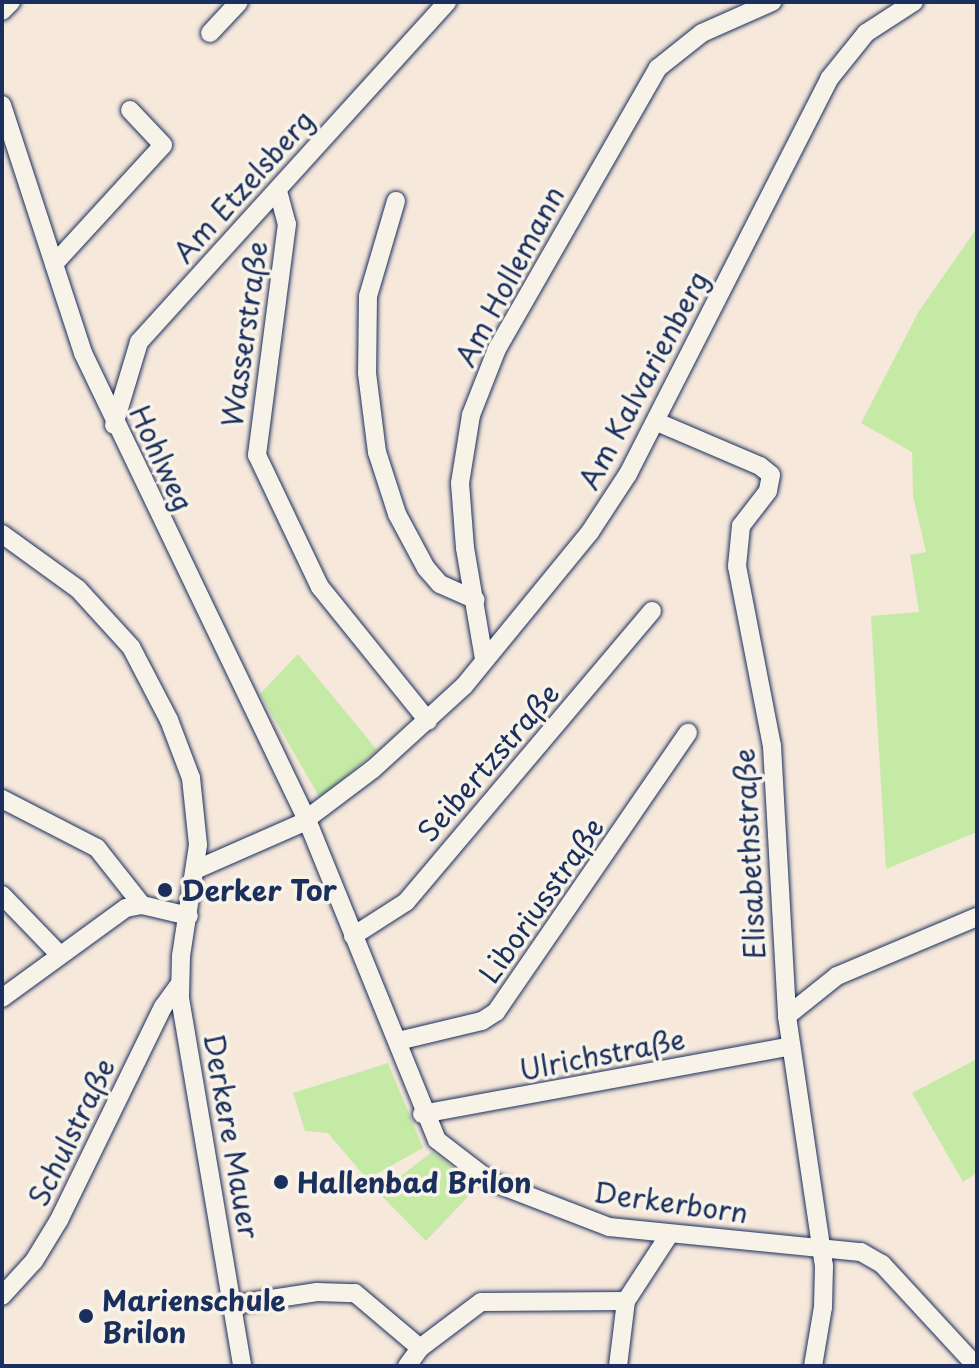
<!DOCTYPE html>
<meta charset="utf-8">
<style>
body{margin:0}
#map{position:relative;width:979px;height:1368px;overflow:hidden;background:#f6e8db;font-family:"Playpen Sans",sans-serif}
div>[style]{position:absolute}
.green>*{inset:0;background:#c4eaa5}
.roads{filter:drop-shadow(0 0 2px #1b2f5e) drop-shadow(0 0 2px #1b2f5e)}
.street>*{height:18px;margin:-9px;padding:0 9px;transform-origin:9px;border-radius:9px;background:#f7f3e8}
.dots>*{width:22px;height:22px;translate:-50% -50%;box-sizing:border-box;border:4px solid #f7f3e8;border-radius:50%}
span{translate:-50% -50%;white-space:nowrap;text-align:center;line-height:1.15;-webkit-text-stroke:7px #f7f3e8;paint-order:stroke}
.street-label{font-size:28px;color:#1b2f5e}
.poi-label{font-size:28px;color:#1b2f5e;font-weight:700}
.left{translate:0 -50%;text-align:left}
.frame{position:absolute;inset:0;border:4px solid #1b2f5e;pointer-events:none}
</style>
<div id="map">
<div class="green">
<div style="clip-path:polygon(977px 228px,977px 832px,886px 869px,871px 616px,919px 612px,910px 555px,926px 552px,913px 496px,912px 452px,861px 423px,919px 311px)"></div>
<div style="clip-path:polygon(298px 654px,377px 750px,320px 798px,260px 694px)"></div>
<div style="clip-path:polygon(977px 1059px,977px 1173px,963px 1182px,912px 1093px)"></div>
<div style="clip-path:polygon(388px 1063px,423px 1148px,367px 1179px,328px 1133px,305px 1131px,293px 1093px)"></div>
<div style="clip-path:polygon(432px 1152px,478px 1186px,426px 1241px,375px 1189px,393px 1182px)"></div>
</div>
<div class="roads">
<div class="street">
<div style="left:2px;top:11px;width:13px;rotate:-45deg"></div>
<div style="left:210px;top:33px;width:42px;rotate:-46.9deg"></div>
<div style="left:2px;top:105px;width:261px;rotate:71.9deg"></div>
<div style="left:83px;top:353px;width:518px;rotate:64.37deg"></div>
<div style="left:307px;top:820px;width:345px;rotate:67.9deg"></div>
<div style="left:437px;top:1140px;width:67px;rotate:37.7deg"></div>
<div style="left:490px;top:1181px;width:128px;rotate:21.1deg"></div>
<div style="left:609px;top:1227px;width:253px;rotate:5.7deg"></div>
<div style="left:861px;top:1252px;width:24px;rotate:30deg"></div>
<div style="left:882px;top:1264px;width:139px;rotate:47.3deg"></div>
<div style="left:278px;top:191px;width:34px;rotate:75deg"></div>
<div style="left:287px;top:224px;width:233px;rotate:97.4deg"></div>
<div style="left:257px;top:455px;width:146px;rotate:64.5deg"></div>
<div style="left:320px;top:587px;width:172px;rotate:51.1deg"></div>
<div style="left:396px;top:201px;width:99px;rotate:106.4deg"></div>
<div style="left:368px;top:296px;width:77px;rotate:90.7deg"></div>
<div style="left:367px;top:373px;width:80px;rotate:82.8deg"></div>
<div style="left:377px;top:452px;width:65px;rotate:72.1deg"></div>
<div style="left:397px;top:514px;width:61px;rotate:61.8deg"></div>
<div style="left:426px;top:568px;width:21px;rotate:49deg"></div>
<div style="left:440px;top:584px;width:39px;rotate:24deg"></div>
<div style="left:54px;top:264px;width:161px;rotate:-47.5deg"></div>
<div style="left:163px;top:145px;width:48px;rotate:-133.3deg"></div>
<div style="left:657px;top:422px;width:112px;rotate:23.1deg"></div>
<div style="left:760px;top:466px;width:14px;rotate:39deg"></div>
<div style="left:771px;top:475px;width:16px;rotate:101deg"></div>
<div style="left:768px;top:491px;width:44px;rotate:127.6deg"></div>
<div style="left:741px;top:526px;width:40px;rotate:95.7deg"></div>
<div style="left:737px;top:566px;width:183px;rotate:79deg"></div>
<div style="left:772px;top:746px;width:270px;rotate:86.8deg"></div>
<div style="left:787px;top:1016px;width:253px;rotate:81.6deg"></div>
<div style="left:824px;top:1266px;width:41px;rotate:91.4deg"></div>
<div style="left:823px;top:1307px;width:60px;rotate:99.6deg"></div>
<div style="left:114px;top:425px;width:87px;rotate:-73.2deg"></div>
<div style="left:139px;top:342px;width:459px;rotate:-47.8deg"></div>
<div style="left:2px;top:534px;width:94px;rotate:35.9deg"></div>
<div style="left:78px;top:589px;width:79px;rotate:47.6deg"></div>
<div style="left:131px;top:647px;width:82px;rotate:62.5deg"></div>
<div style="left:169px;top:720px;width:62px;rotate:69.2deg"></div>
<div style="left:191px;top:778px;width:67px;rotate:84deg"></div>
<div style="left:198px;top:845px;width:112px;rotate:98.7deg"></div>
<div style="left:181px;top:956px;width:42px;rotate:91.4deg"></div>
<div style="left:180px;top:998px;width:373px;rotate:80.4deg"></div>
<div style="left:484px;top:659px;width:113px;rotate:-99.7deg"></div>
<div style="left:465px;top:548px;width:65px;rotate:-94.4deg"></div>
<div style="left:460px;top:483px;width:69px;rotate:-80.8deg"></div>
<div style="left:471px;top:415px;width:71px;rotate:-68.5deg"></div>
<div style="left:497px;top:349px;width:324px;rotate:-60.2deg"></div>
<div style="left:658px;top:68px;width:56px;rotate:-38.5deg"></div>
<div style="left:702px;top:33px;width:77px;rotate:-23.9deg"></div>
<div style="left:2px;top:799px;width:107px;rotate:27.3deg"></div>
<div style="left:97px;top:848px;width:73px;rotate:51.7deg"></div>
<div style="left:195px;top:870px;width:115px;rotate:-23.7deg"></div>
<div style="left:300px;top:824px;width:91px;rotate:-37deg"></div>
<div style="left:373px;top:769px;width:123px;rotate:-42.4deg"></div>
<div style="left:464px;top:686px;width:199px;rotate:-50.7deg"></div>
<div style="left:590px;top:532px;width:69px;rotate:-56.8deg"></div>
<div style="left:628px;top:474px;width:443px;rotate:-63deg"></div>
<div style="left:829px;top:79px;width:59px;rotate:-51.2deg"></div>
<div style="left:866px;top:33px;width:57px;rotate:-32.9deg"></div>
<div style="left:2px;top:895px;width:83px;rotate:46deg"></div>
<div style="left:353px;top:936px;width:63px;rotate:-32.7deg"></div>
<div style="left:406px;top:902px;width:381px;rotate:-49.8deg"></div>
<div style="left:2px;top:998px;width:153px;rotate:-36deg"></div>
<div style="left:126px;top:908px;width:16px;rotate:-11deg"></div>
<div style="left:142px;top:905px;width:48px;rotate:13.2deg"></div>
<div style="left:787px;top:1016px;width:64px;rotate:-38.7deg"></div>
<div style="left:837px;top:976px;width:152px;rotate:-22.9deg"></div>
<div style="left:398px;top:1041px;width:86px;rotate:-13.4deg"></div>
<div style="left:482px;top:1021px;width:17px;rotate:-33deg"></div>
<div style="left:496px;top:1012px;width:339px;rotate:-55.5deg"></div>
<div style="left:422px;top:1114px;width:375px;rotate:-10.4deg"></div>
<div style="left:2px;top:1296px;width:47px;rotate:-47.6deg"></div>
<div style="left:34px;top:1261px;width:48px;rotate:-58.6deg"></div>
<div style="left:59px;top:1220px;width:237px;rotate:-64deg"></div>
<div style="left:163px;top:1007px;width:27px;rotate:-54deg"></div>
<div style="left:232px;top:1305px;width:86px;rotate:-8.7deg"></div>
<div style="left:317px;top:1292px;width:38px;rotate:2deg"></div>
<div style="left:355px;top:1293px;width:85px;rotate:40.2deg"></div>
<div style="left:407px;top:1366px;width:22px;rotate:-54deg"></div>
<div style="left:420px;top:1348px;width:76px;rotate:-37deg"></div>
<div style="left:481px;top:1302px;width:145px;rotate:-0.4deg"></div>
<div style="left:618px;top:1366px;width:65px;rotate:-83deg"></div>
<div style="left:626px;top:1301px;width:79px;rotate:-56.9deg"></div>
</div>
</div>
<div class="dots">
<div style="left:165px;top:890px;background:#1b2f5e"></div>
<div style="left:281px;top:1182px;background:#1b2f5e"></div>
<div style="left:86px;top:1316px;background:#1b2f5e"></div>
</div>
<div class="street-label">
<span style="left:243px;top:186px;rotate:-48deg">Am Etzelsberg</span>
<span style="left:509px;top:276px;rotate:-62deg">Am Hollemann</span>
<span style="left:244px;top:334px;rotate:-82deg">Wasserstraße</span>
<span style="left:643px;top:380px;rotate:-62deg">Am Kalvarienberg</span>
<span style="left:162px;top:458px;rotate:65deg">Hohlweg</span>
<span style="left:488px;top:762px;rotate:-49deg">Seibertzstraße</span>
<span style="left:749px;top:854px;rotate:-93deg">Elisabethstraße</span>
<span style="left:541px;top:900px;rotate:-55deg">Liboriusstraße</span>
<span style="left:602px;top:1054px;rotate:-11deg">Ulrichstraße</span>
<span style="left:71px;top:1132px;rotate:-64deg">Schulstraße</span>
<span style="left:232px;top:1136px;rotate:80deg">Derkere Mauer</span>
<span style="left:671px;top:1202px;rotate:8deg">Derkerborn</span>
</div>
<div class="poi-label">
<span class="left" style="left:181px;top:890px">Derker Tor</span>
<span class="left" style="left:297px;top:1182px">Hallenbad Brilon</span>
<span class="left" style="left:102px;top:1316px">Marienschule<br>Brilon</span>
</div>
<div class="frame"></div>
</div>
